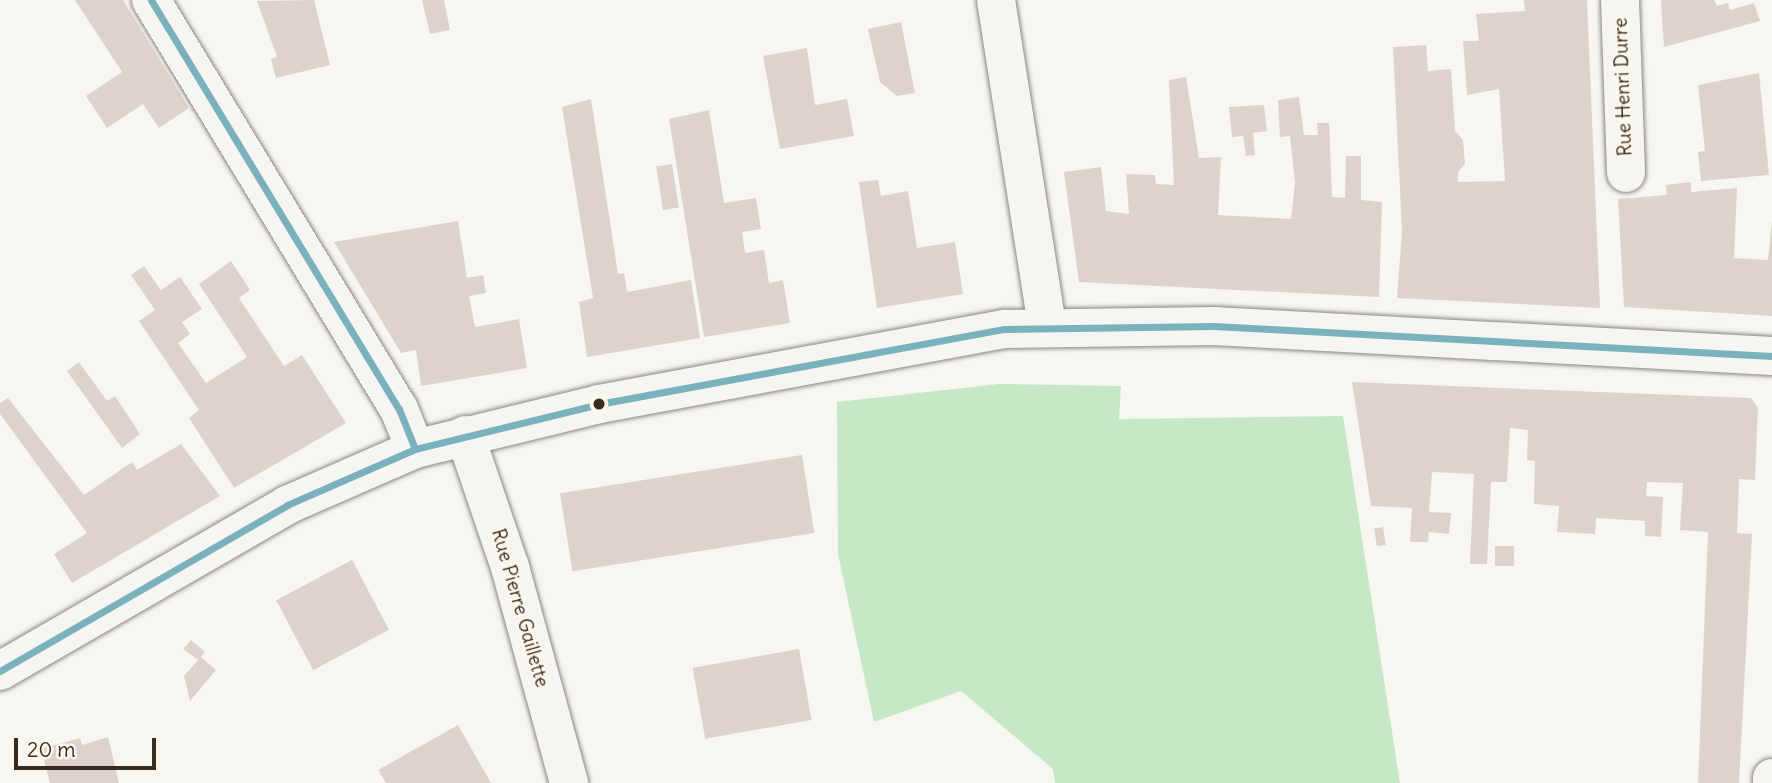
<!DOCTYPE html>
<style>
body{margin:0}
#map{position:relative;width:1772px;height:783px;overflow:hidden;background:#f8f6f0;font-family:Delius,sans-serif}
div>[style]{position:absolute}
.green>*{inset:0;background:#c7e8c7}
.building>*{inset:0;background:#ded2ce;transform-origin:0 0}
.roads{filter:drop-shadow(0 0 2px #8b8781) drop-shadow(0 0 2px #8b8781)}
.street>*{height:38px;margin:-19px;padding:0 19px;transform-origin:19px;border-radius:19px;background:#f6f5f1}
.secondary>*{height:38px;margin:-19px;padding:0 19px;transform-origin:19px;border-radius:19px;background:#f6f5f1}
.bus-1>*{height:7px;margin:-3.5px;padding:0 3.5px;transform-origin:3.5px;border-radius:3.5px;background:#79b1bc}
.dots>*{width:19px;height:19px;translate:-50% -50%;box-sizing:border-box;border:4px solid #fbf7ec;border-radius:50%}
span{translate:-50% -50%;white-space:nowrap;text-align:center;line-height:1.15;-webkit-text-stroke:5px #fbf7ec;paint-order:stroke}
.street-label{font-size:19px;color:#3b2a1e}
.scale{position:absolute;left:14px;top:738px;width:142px;height:32px;box-sizing:border-box;border:4px solid #3b2a1e;border-top:0;padding-left:9px;font-size:21px;line-height:24px;white-space:nowrap;color:#3b2a1e;-webkit-text-stroke:5px #fbf7ec;paint-order:stroke}
</style>
<div id="map">
<div class="green">
<div style="clip-path:polygon(999px 384px,1121px 386px,1119px 419px,1343px 416px,1400px 783px,1055px 783px,1053px 769px,961px 691px,874px 722px,838px 554px,837px 402px)"></div>
</div>
<div class="building">
<div style="clip-path:polygon(75px 0,123px 0,189px 108px,159px 128px,143px 104px,107px 128px,86px 96px,122px 72px)"></div>
<div style="clip-path:polygon(314px 0,330px 65px,276px 78px,271px 59px,277px 57px,257px 1px)"></div>
<div style="clip-path:polygon(422px 0,444px 0,450px 30px,430px 34px)"></div>
<div style="clip-path:polygon(1524px 0,1587px 0,1600px 308px,1397px 298px,1402px 231px,1393px 47px,1426px 45px,1428px 71px,1451px 69px,1455px 131px,1463px 140px,1465px 164px,1458px 172px,1458px 182px,1505px 181px,1499px 89px,1467px 95px,1463px 41px,1479px 41px,1476px 14px,1525px 11px)"></div>
<div style="clip-path:polygon(1661px 0,1714px 0,1717px 6px,1728px 3px,1730px 10px,1754px 3px,1760px 21px,1664px 47px)"></div>
<div style="clip-path:polygon(901px 22px,915px 93px,897px 96px,880px 82px,868px 29px)"></div>
<div style="clip-path:polygon(807px 48px,815px 105px,847px 99px,854px 136px,780px 149px,763px 56px)"></div>
<div style="clip-path:polygon(1759px 73px,1769px 175px,1701px 181px,1698px 152px,1705px 151px,1698px 85px)"></div>
<div style="clip-path:polygon(1186px 77px,1199px 158px,1221px 157px,1218px 215px,1291px 219px,1295px 183px,1290px 136px,1280px 137px,1278px 100px,1299px 97px,1304px 135px,1318px 135px,1317px 123px,1329px 123px,1332px 197px,1345px 198px,1346px 156px,1361px 156px,1361px 200px,1382px 202px,1379px 297px,1079px 282px,1064px 172px,1101px 167px,1106px 211px,1129px 214px,1126px 174px,1155px 175px,1156px 184px,1174px 185px,1169px 80px)"></div>
<div style="clip-path:polygon(591px 99px,618px 274px,624px 273px,627px 292px,691px 280px,700px 338px,587px 357px,579px 302px,593px 298px,562px 107px)"></div>
<div style="clip-path:polygon(1264px 105px,1267px 131px,1253px 133px,1255px 155px,1246px 156px,1243px 136px,1232px 137px,1229px 107px)"></div>
<div style="clip-path:polygon(709px 110px,724px 203px,756px 198px,761px 229px,742px 232px,745px 253px,764px 250px,769px 283px,783px 280px,790px 323px,704px 337px,669px 119px)"></div>
<div style="left:672px;top:164px;width:44px;height:16px;rotate:81deg"></div>
<div style="clip-path:polygon(878px 180px,881px 196px,908px 191px,917px 248px,955px 242px,963px 294px,877px 308px,859px 182px)"></div>
<div style="clip-path:polygon(1691px 182px,1691px 192px,1737px 188px,1734px 258px,1768px 260px,1772px 220px,1772px 316px,1624px 307px,1618px 199px,1667px 195px,1666px 185px)"></div>
<div style="clip-path:polygon(458px 221px,467px 278px,483px 275px,486px 293px,469px 296px,475px 327px,519px 319px,527px 368px,421px 386px,416px 350px,401px 353px,334px 242px)"></div>
<div style="clip-path:polygon(231px 261px,250px 290px,239px 298px,284px 366px,302px 355px,346px 423px,234px 488px,189px 418px,199px 410px,139px 321px,155px 310px,131px 275px,144px 266px,161px 290px,180px 277px,202px 309px,182px 322px,190px 334px,178px 343px,206px 383px,247px 357px,199px 284px)"></div>
<div style="clip-path:polygon(79px 362px,107px 401px,115px 396px,140px 434px,122px 448px,67px 371px)"></div>
<div style="clip-path:polygon(1352px 382px,1751px 398px,1758px 408px,1755px 480px,1739px 479px,1737px 533px,1752px 534px,1739px 783px,1698px 783px,1708px 532px,1680px 530px,1683px 483px,1647px 482px,1646px 496px,1663px 497px,1661px 537px,1645px 536px,1645px 521px,1596px 518px,1595px 534px,1557px 532px,1559px 506px,1534px 504px,1535px 461px,1527px 460px,1528px 430px,1510px 428px,1507px 482px,1491px 482px,1487px 564px,1470px 564px,1474px 474px,1432px 472px,1429px 512px,1451px 513px,1449px 534px,1429px 532px,1428px 542px,1410px 542px,1412px 508px,1371px 506px)"></div>
<div style="clip-path:polygon(8px 398px,84px 495px,132px 462px,137px 470px,181px 444px,220px 496px,72px 583px,54px 554px,87px 533px,0 414px,0 403px)"></div>
<div style="left:802px;top:455px;width:79px;height:245px;rotate:81deg"></div>
<div style="left:1383px;top:527px;width:18px;height:9px;rotate:81deg"></div>
<div style="left:1495px;top:546px;width:19px;height:20px"></div>
<div style="left:352px;top:560px;width:79px;height:86px;rotate:62deg"></div>
<div style="clip-path:polygon(191px 640px,205px 652px,201px 657px,216px 670px,190px 701px,184px 676px,198px 660px,183px 649px)"></div>
<div style="left:799px;top:649px;width:72px;height:108px;rotate:80deg"></div>
<div style="clip-path:polygon(458px 725px,491px 783px,386px 783px,378px 770px)"></div>
<div style="clip-path:polygon(108px 737px,119px 783px,50px 783px,41px 749px,80px 738px,82px 745px)"></div>
</div>
<div class="roads">
<div class="street">
<div style="left:151px;top:0;width:478px;rotate:58.8deg"></div>
<div style="left:399px;top:409px;width:43px;rotate:68.2deg"></div>
<div style="left:996px;top:0;width:329px;rotate:81.1deg"></div>
<div style="left:1620px;top:0;width:173px;rotate:88deg"></div>
<div style="left:465px;top:435px;width:139px;rotate:71.2deg"></div>
<div style="left:510px;top:567px;width:224px;rotate:74.7deg"></div>
<div style="left:1772px;top:783px;width:5px;rotate:-90deg"></div>
</div>
<div class="secondary">
<div style="left:0;top:671px;width:332px;rotate:-30deg"></div>
<div style="left:287px;top:505px;width:140px;rotate:-23.6deg"></div>
<div style="left:415px;top:449px;width:189px;rotate:-13.7deg"></div>
<div style="left:599px;top:404px;width:412px;rotate:-10.5deg"></div>
<div style="left:1004px;top:329px;width:210px;rotate:-0.8deg"></div>
<div style="left:1214px;top:326px;width:559px;rotate:3.08deg"></div>
</div>
</div>
<div class="bus-1">
<div style="left:151px;top:0;width:478px;rotate:58.8deg"></div>
<div style="left:399px;top:409px;width:43px;rotate:68.2deg"></div>
<div style="left:0;top:671px;width:332px;rotate:-30deg"></div>
<div style="left:287px;top:505px;width:140px;rotate:-23.6deg"></div>
<div style="left:415px;top:449px;width:189px;rotate:-13.7deg"></div>
<div style="left:599px;top:404px;width:412px;rotate:-10.5deg"></div>
<div style="left:1004px;top:329px;width:210px;rotate:-0.8deg"></div>
<div style="left:1214px;top:326px;width:559px;rotate:3.08deg"></div>
</div>
<div class="dots">
<div style="left:599px;top:404px;background:#3b2a1e"></div>
</div>
<div class="street-label">
<span style="left:1623px;top:87px;rotate:-92deg">Rue Henri Durre</span>
<span style="left:520px;top:608px;rotate:74deg">Rue Pierre Gaillette</span>
</div>
<div class="scale">20 m</div>
</div>
